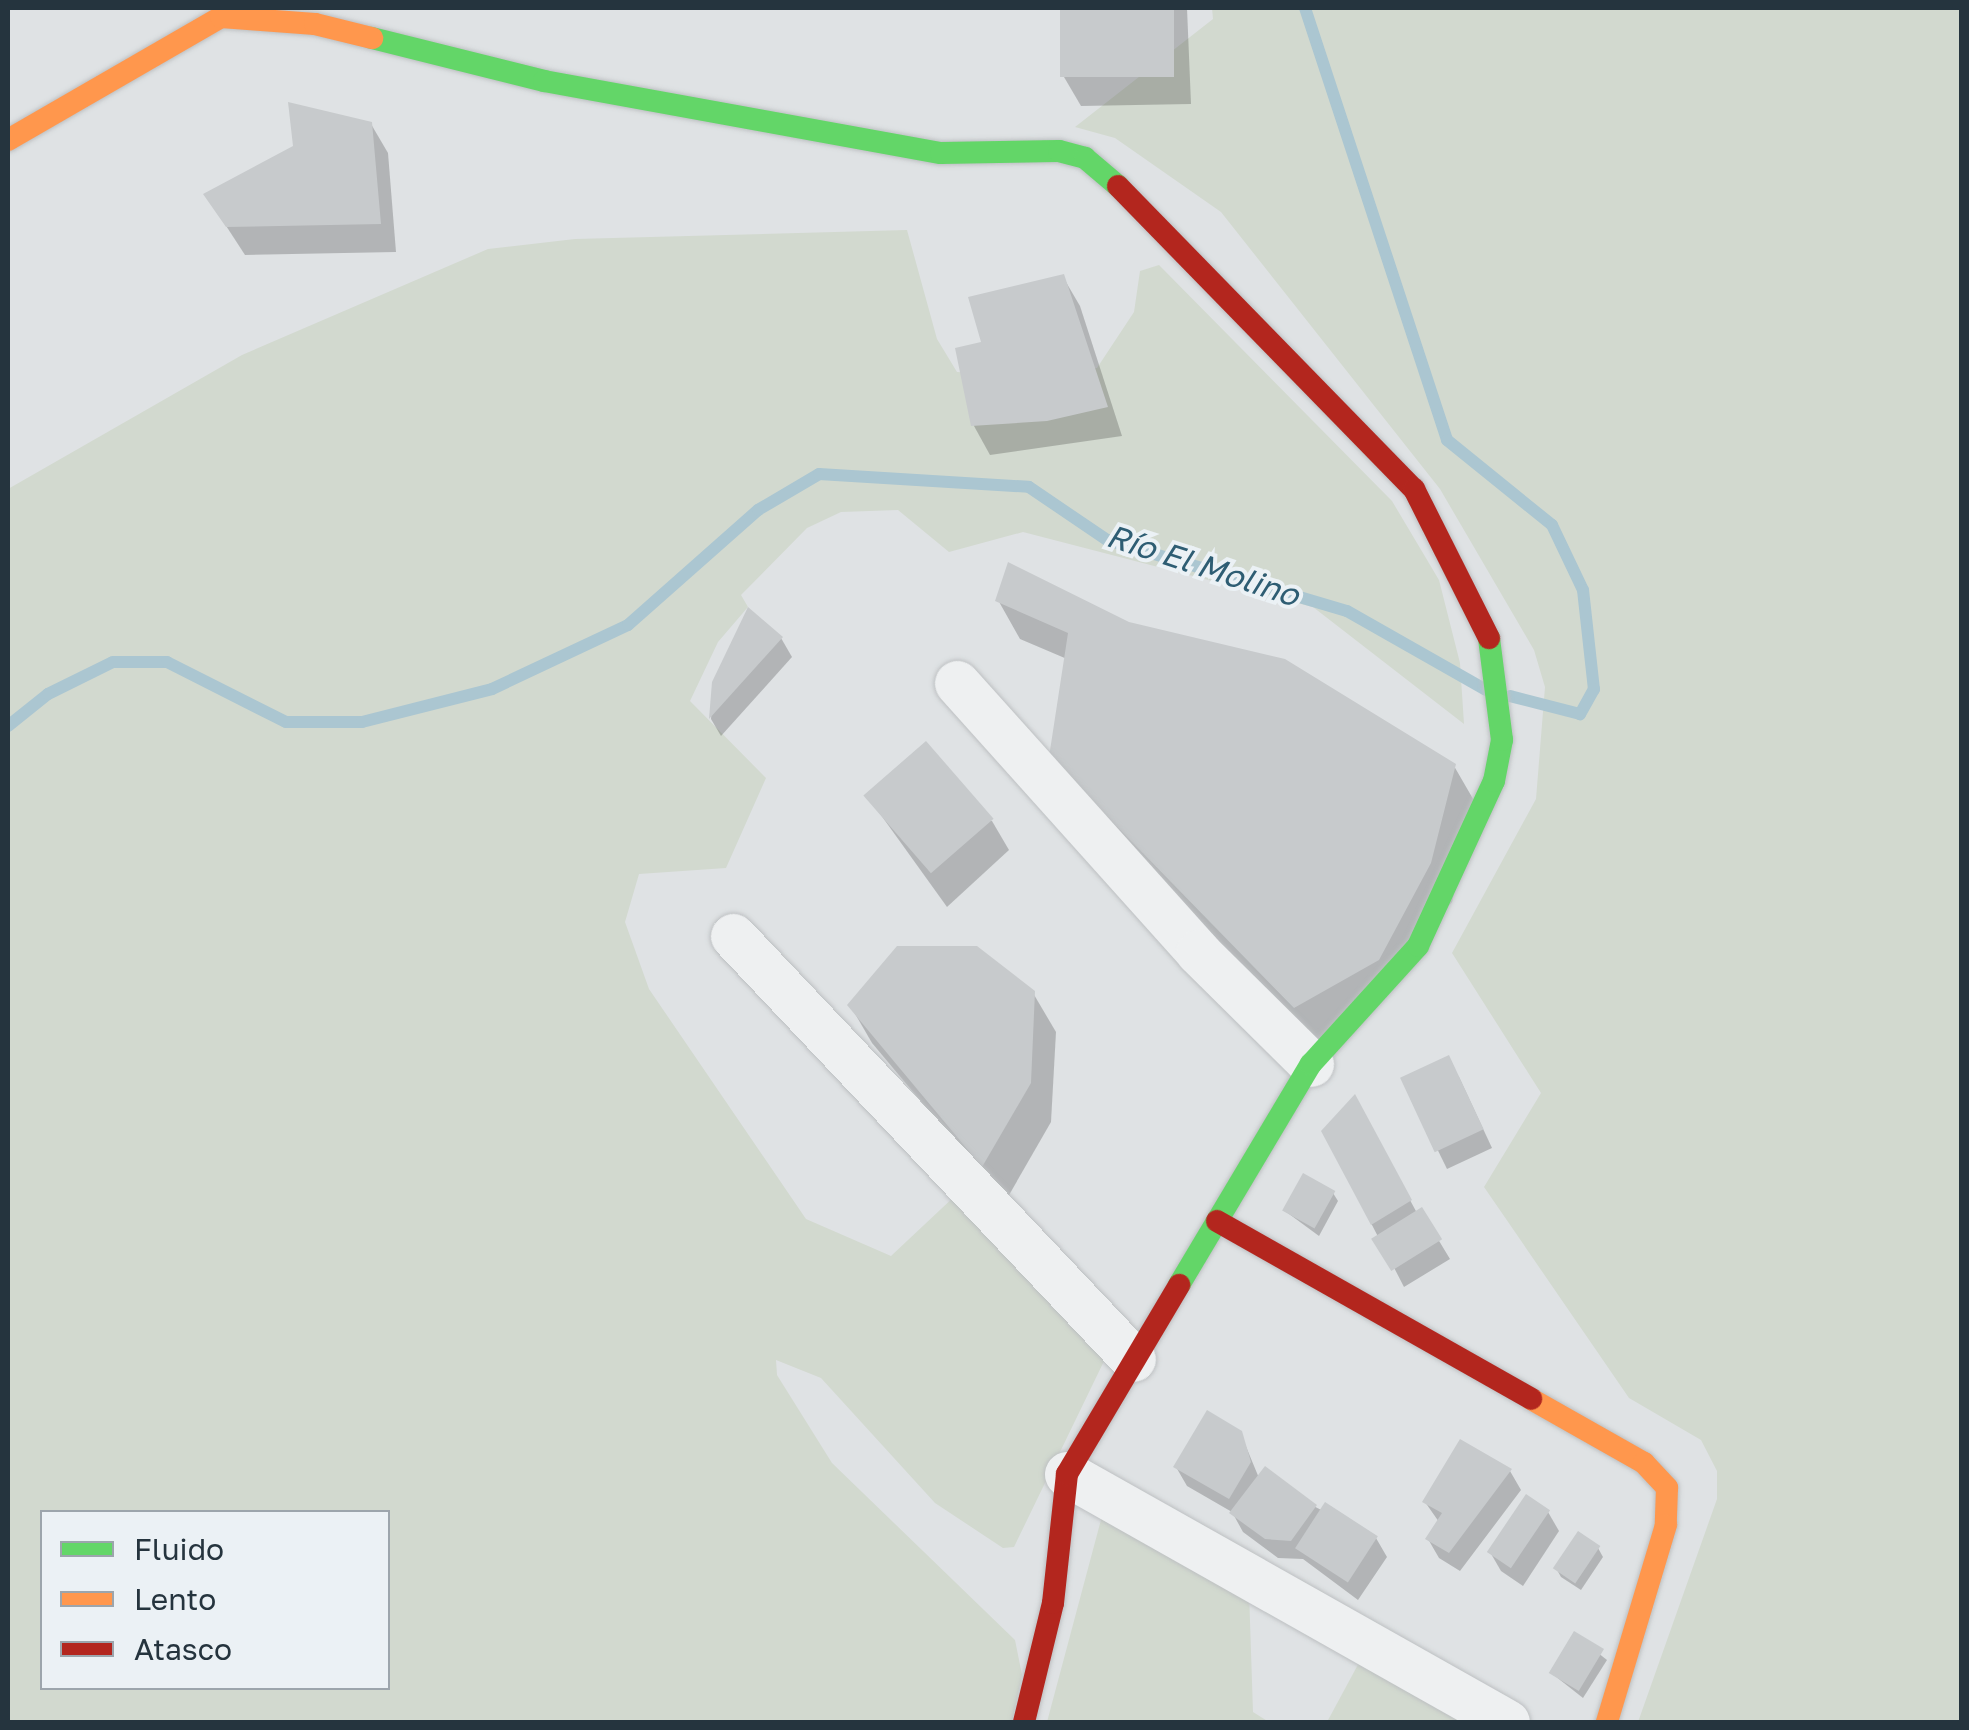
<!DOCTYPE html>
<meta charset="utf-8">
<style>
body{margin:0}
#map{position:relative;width:1969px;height:1730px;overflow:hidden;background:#dfe2e4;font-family:"Golos Text",sans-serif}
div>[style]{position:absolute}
.green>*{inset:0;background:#d2d9cf}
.shadow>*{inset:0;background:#0003}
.stream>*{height:12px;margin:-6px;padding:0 6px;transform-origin:6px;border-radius:6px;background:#abc6d1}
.building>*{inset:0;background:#c7cacc;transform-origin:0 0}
.roads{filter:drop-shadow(0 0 2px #bdc0c2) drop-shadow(0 0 2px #bdc0c2)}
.street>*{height:45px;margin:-22.5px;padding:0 22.5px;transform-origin:22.5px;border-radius:22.5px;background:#eef0f1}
.fast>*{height:22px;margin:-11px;padding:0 11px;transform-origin:11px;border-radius:11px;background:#63d668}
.slow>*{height:22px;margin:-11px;padding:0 11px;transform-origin:11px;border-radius:11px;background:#ff974d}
.jam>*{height:22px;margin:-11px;padding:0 11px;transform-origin:11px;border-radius:11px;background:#b3261e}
span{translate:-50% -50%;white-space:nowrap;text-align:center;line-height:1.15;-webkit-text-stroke:8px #ebf1f5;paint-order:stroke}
.water-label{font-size:32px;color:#2e5d73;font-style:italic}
.frame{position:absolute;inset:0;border:10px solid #25343e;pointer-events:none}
.legend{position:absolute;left:40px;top:1510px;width:350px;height:180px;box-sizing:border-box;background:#ebf1f5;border:2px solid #9ca5ac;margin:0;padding:12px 18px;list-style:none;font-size:30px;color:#25343e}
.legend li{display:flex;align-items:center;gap:20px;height:50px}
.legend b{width:50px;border:2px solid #9ca5ac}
</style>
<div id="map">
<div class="green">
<div style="clip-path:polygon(1212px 8px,1961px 8px,1961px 1722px,1638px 1722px,1717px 1499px,1717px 1471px,1701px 1440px,1629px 1398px,1484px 1187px,1541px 1093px,1452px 953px,1536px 799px,1545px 687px,1534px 650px,1440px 489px,1221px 212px,1115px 138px,1075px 127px,1213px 19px)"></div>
<div style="clip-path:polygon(evenodd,907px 230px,937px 339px,957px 372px,1041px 376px,1097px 368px,1134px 312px,1140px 271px,1159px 265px,1392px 501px,1439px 580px,1460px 663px,1464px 724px,1313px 607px,1023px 532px,949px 552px,898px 510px,841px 512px,807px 528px,741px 595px,748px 607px,718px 642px,690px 701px,766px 778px,726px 868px,639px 874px,625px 922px,649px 989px,806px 1219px,891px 1256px,957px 1194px,1106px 1357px,1014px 1547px,1003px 1548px,935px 1503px,821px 1378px,776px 1360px,777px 1375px,832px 1463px,1015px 1640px,1022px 1675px,1012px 1722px,8px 1722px,8px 489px,242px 355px,488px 249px,575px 239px,907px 230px,42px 1512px,388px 1512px,388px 1688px,42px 1688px,42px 1512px)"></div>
<div style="clip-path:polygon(1102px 1516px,1249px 1591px,1253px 1712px,1269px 1722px,1047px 1722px)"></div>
<div style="clip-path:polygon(1361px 1659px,1459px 1721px,1459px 1722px,1327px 1722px)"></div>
</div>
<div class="shadow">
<div style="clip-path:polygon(1063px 8px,1187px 8px,1191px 104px,1081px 106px,1064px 77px)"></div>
<div style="clip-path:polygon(371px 124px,388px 153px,396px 252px,245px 255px,206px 195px)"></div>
<div style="clip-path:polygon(1063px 277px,1080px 306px,1122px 436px,990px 455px,974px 426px,984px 344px)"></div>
<div style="clip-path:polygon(998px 600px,1128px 624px,1454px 766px,1476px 804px,1452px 902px,1318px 1045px,1074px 795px,1067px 659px,1020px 639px)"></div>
<div style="clip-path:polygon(781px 638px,792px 657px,721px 736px,711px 719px,714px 683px)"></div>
<div style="clip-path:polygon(868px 797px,992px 821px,1009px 850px,947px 907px)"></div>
<div style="clip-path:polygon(1033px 993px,1056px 1032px,1051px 1122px,1005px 1202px,872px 1043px,850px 1005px)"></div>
<div style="clip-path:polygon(1459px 1077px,1492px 1148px,1447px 1169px,1403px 1079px)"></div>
<div style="clip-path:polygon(1365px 1117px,1417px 1213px,1421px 1211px,1450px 1259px,1404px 1287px,1324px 1132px)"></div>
<div style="clip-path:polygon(1333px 1193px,1338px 1201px,1319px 1236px,1285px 1211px)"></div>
<div style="clip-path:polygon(1240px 1432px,1259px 1478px,1376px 1538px,1387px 1557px,1358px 1600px,1303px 1559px,1278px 1558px,1243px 1532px,1232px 1512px,1187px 1486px,1176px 1467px)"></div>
<div style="clip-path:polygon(1510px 1471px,1521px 1490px,1460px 1571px,1439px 1558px,1428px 1539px,1439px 1522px,1425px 1502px)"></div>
<div style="clip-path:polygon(1548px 1512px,1559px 1531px,1523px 1586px,1501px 1571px,1490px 1552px)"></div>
<div style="clip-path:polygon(1598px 1548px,1603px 1557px,1581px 1590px,1561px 1577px,1556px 1568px)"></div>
<div style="clip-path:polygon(1574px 1634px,1607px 1660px,1583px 1698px,1550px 1672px)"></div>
</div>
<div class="stream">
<div style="left:1305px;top:8px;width:455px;rotate:71.8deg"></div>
<div style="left:1447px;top:440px;width:135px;rotate:39deg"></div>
<div style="left:1552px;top:525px;width:72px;rotate:64.5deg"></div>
<div style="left:1583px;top:590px;width:100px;rotate:83.7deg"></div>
<div style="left:1594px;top:689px;width:29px;rotate:119deg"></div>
<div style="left:1580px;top:714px;width:72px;rotate:-165.6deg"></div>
<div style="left:8px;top:726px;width:51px;rotate:-38.7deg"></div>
<div style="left:48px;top:694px;width:72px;rotate:-26.2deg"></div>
<div style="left:113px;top:662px;width:54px"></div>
<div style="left:167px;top:662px;width:133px;rotate:26.8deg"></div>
<div style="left:286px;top:722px;width:76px"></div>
<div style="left:362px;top:722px;width:134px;rotate:-14.2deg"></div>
<div style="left:492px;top:689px;width:150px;rotate:-25.2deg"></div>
<div style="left:628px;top:625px;width:174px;rotate:-41.5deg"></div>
<div style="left:758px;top:510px;width:71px;rotate:-30.5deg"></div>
<div style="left:819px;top:474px;width:210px;rotate:3.5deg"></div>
<div style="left:1029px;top:487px;width:94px;rotate:34.2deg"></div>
<div style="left:1107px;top:540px;width:250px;rotate:16.5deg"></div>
<div style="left:1347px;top:611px;width:160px;rotate:29.6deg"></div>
</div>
<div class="building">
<div style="left:1060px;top:8px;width:114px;height:69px"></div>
<div style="clip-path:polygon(288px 102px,372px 122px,381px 224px,226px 227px,203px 194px,293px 146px)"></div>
<div style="clip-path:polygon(1064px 274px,1108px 407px,1047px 421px,971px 426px,955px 348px,981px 342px,968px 297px)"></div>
<div style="clip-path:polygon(1008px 562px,1129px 622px,1285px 659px,1456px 764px,1431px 863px,1379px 960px,1294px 1008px,1049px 757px,1068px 633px,995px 601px)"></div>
<div style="clip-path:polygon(748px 607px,783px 637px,709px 719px,712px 682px)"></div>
<div style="left:926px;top:741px;width:103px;height:83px;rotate:49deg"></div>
<div style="clip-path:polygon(897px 946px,977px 946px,1035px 991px,1031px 1083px,982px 1167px,847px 1005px)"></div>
<div style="left:1449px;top:1055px;width:82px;height:54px;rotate:65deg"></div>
<div style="clip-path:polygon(1355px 1094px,1412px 1200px,1371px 1225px,1321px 1131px)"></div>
<div style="left:1303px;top:1173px;width:37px;height:43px;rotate:29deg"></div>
<div style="left:1422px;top:1207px;width:38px;height:60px;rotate:58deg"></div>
<div style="clip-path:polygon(1207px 1410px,1242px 1431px,1251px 1462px,1229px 1499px,1173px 1467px)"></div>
<div style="clip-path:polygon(1460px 1439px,1512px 1469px,1449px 1553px,1425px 1539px,1442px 1513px,1422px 1502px)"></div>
<div style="clip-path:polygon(1265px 1466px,1317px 1505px,1291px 1541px,1265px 1539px,1229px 1513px)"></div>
<div style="left:1526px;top:1494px;width:29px;height:70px;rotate:34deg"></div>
<div style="left:1325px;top:1502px;width:63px;height:55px;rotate:33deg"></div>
<div style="left:1578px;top:1531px;width:27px;height:45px;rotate:34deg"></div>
<div style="left:1574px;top:1631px;width:35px;height:49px;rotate:31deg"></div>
</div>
<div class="roads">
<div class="street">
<div style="left:957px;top:683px;width:361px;rotate:48.1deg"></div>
<div style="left:1198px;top:952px;width:159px;rotate:44.7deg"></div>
<div style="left:733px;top:936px;width:582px;rotate:46.6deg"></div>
<div style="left:1067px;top:1474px;width:505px;rotate:29.41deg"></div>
</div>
<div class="fast">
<div style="left:372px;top:38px;width:177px;rotate:14deg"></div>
<div style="left:544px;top:81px;width:403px;rotate:10.3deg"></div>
<div style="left:941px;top:153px;width:118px;rotate:-1deg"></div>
<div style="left:1059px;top:151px;width:27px;rotate:15deg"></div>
<div style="left:1085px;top:158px;width:43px;rotate:40.3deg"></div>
<div style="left:1179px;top:1285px;width:257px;rotate:-59.2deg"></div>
<div style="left:1311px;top:1064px;width:159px;rotate:-47.8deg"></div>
<div style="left:1418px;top:946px;width:182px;rotate:-65.3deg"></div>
<div style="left:1494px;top:781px;width:42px;rotate:-79deg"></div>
<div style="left:1502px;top:740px;width:103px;rotate:-97.3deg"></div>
</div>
<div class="slow">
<div style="left:8px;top:140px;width:246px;rotate:-30deg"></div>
<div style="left:221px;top:17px;width:94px;rotate:4.3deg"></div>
<div style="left:315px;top:24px;width:59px;rotate:13.8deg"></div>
<div style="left:1531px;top:1399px;width:130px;rotate:29.5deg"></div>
<div style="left:1644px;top:1463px;width:34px;rotate:47deg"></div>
<div style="left:1667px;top:1488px;width:37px;rotate:92deg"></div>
<div style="left:1666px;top:1525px;width:206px;rotate:106.7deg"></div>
</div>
<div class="jam">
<div style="left:1118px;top:186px;width:424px;rotate:45.7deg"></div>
<div style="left:1414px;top:489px;width:167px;rotate:63.3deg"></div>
<div style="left:1217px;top:1221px;width:361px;rotate:29.5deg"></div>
<div style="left:1024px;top:1722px;width:122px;rotate:-76.3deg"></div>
<div style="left:1053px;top:1603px;width:130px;rotate:-83.8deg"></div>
<div style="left:1067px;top:1474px;width:220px;rotate:-59.3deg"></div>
</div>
</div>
<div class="water-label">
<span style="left:1203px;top:565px;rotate:18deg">Río El Molino</span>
</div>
<div class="frame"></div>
<ul class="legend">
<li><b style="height:12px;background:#63d668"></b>Fluido</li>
<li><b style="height:12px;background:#ff974d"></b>Lento</li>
<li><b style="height:12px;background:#b3261e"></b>Atasco</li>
</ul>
</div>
